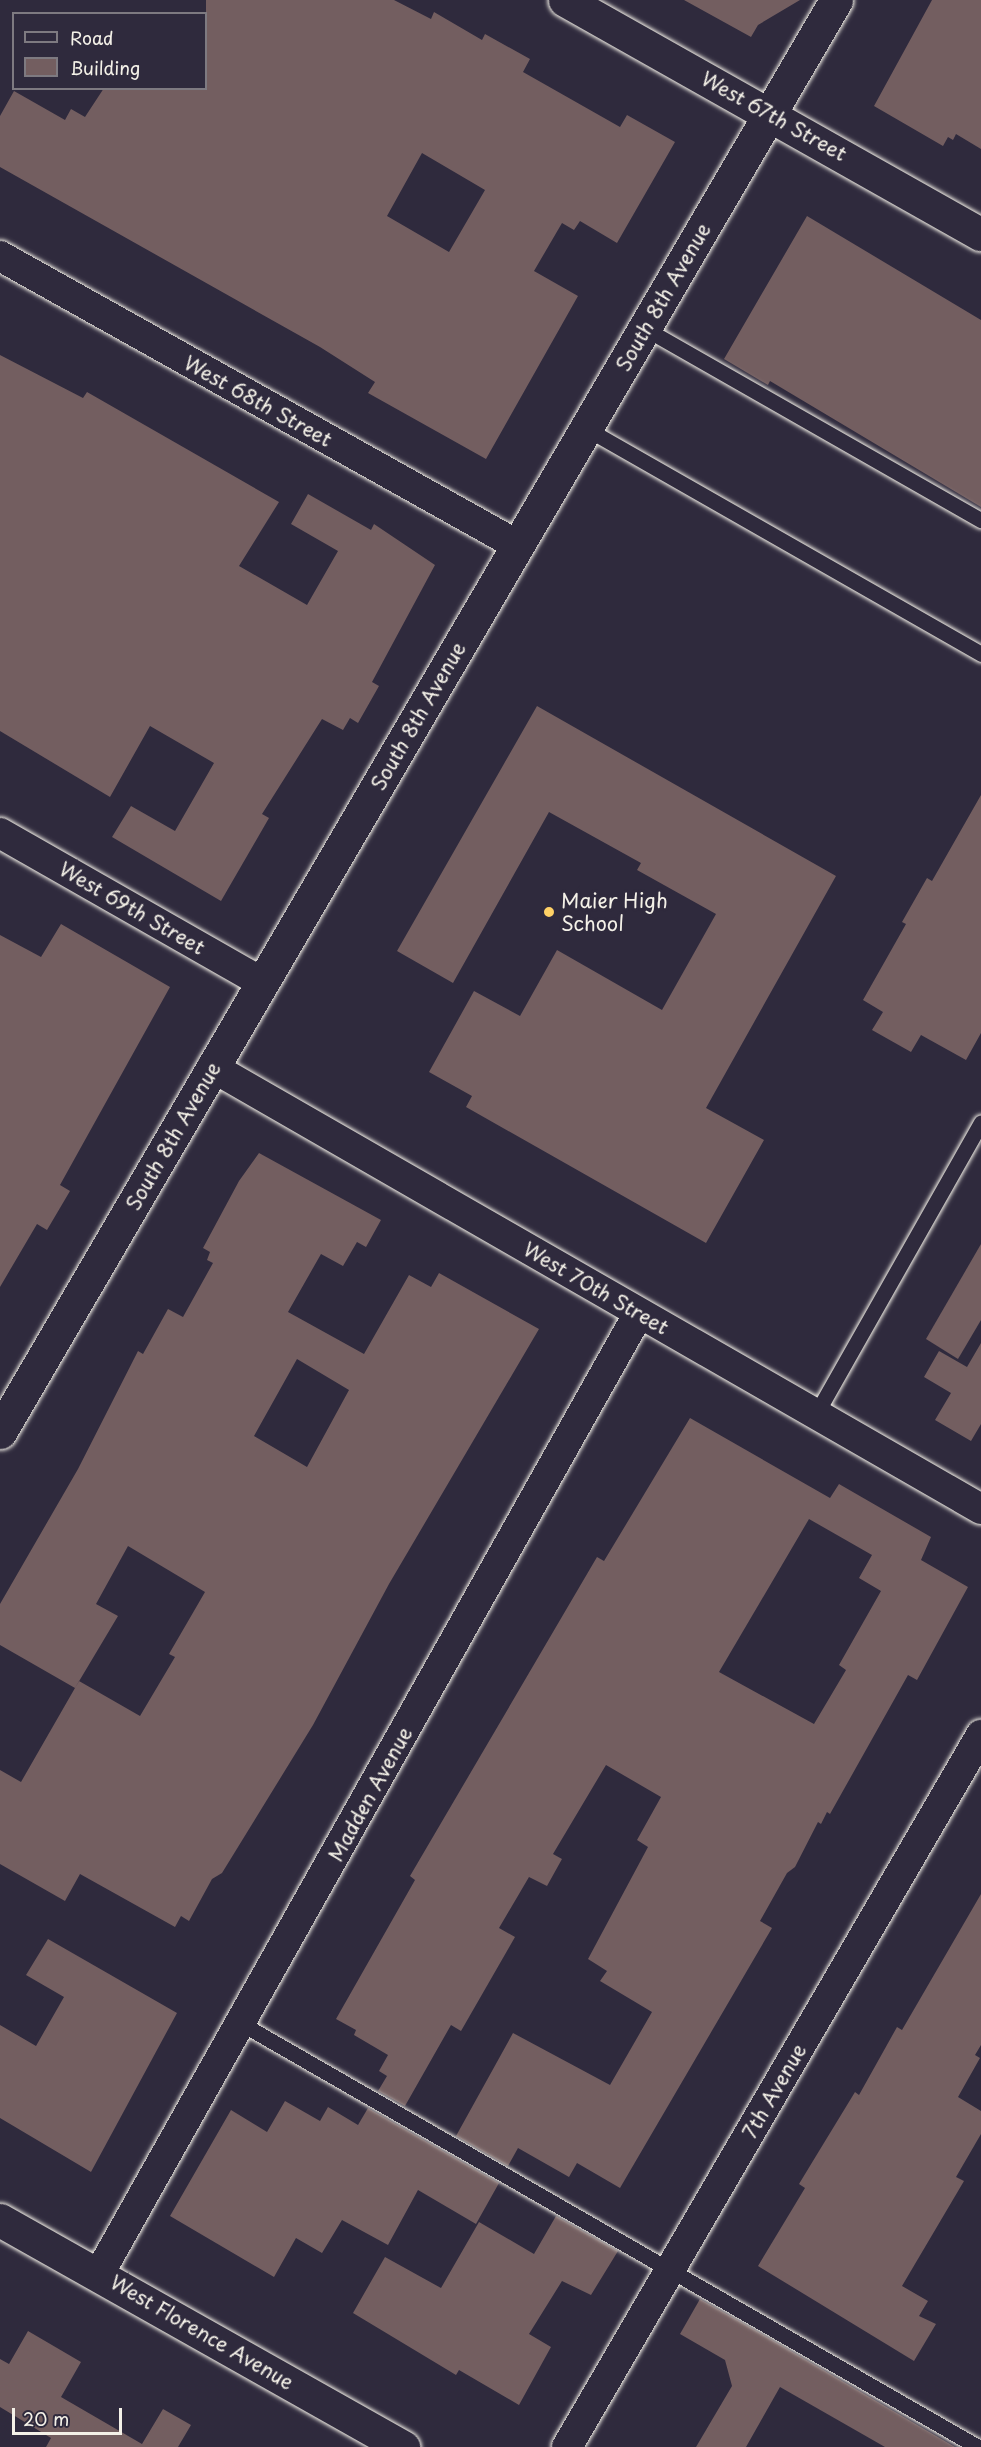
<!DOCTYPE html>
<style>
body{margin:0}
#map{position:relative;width:981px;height:2447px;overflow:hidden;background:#2f2a3d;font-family:"Playpen Sans",sans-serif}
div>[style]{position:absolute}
.building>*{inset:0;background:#735e60}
.roads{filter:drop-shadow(0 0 2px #f4f1e8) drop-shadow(0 0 2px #f4f1e8)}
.lane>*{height:15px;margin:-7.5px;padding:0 7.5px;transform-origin:7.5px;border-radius:7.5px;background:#2f2a3d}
.street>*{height:30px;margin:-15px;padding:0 15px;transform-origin:15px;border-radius:15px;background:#2f2a3d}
.secondary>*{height:33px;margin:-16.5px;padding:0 16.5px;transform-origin:16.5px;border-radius:16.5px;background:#2f2a3d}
.primary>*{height:33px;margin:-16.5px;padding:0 16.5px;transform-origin:16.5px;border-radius:16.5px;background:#2f2a3d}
.dots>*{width:16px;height:16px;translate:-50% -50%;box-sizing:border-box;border:3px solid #2f2a3d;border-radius:50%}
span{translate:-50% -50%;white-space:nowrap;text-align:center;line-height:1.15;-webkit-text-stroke:6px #2f2a3d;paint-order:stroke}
.street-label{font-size:20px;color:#f4f1e8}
.poi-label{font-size:20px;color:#f4f1e8}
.left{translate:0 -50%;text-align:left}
.legend{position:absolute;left:12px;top:12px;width:195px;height:78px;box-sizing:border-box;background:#2f2a3d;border:2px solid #7e7a81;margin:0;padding:8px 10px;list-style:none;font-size:18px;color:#f4f1e8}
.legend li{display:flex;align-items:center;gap:12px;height:30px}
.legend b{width:30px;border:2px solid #7e7a81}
.scale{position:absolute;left:12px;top:2408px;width:110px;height:27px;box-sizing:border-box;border:3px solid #f4f1e8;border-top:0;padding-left:8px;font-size:18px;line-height:21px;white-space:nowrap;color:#f4f1e8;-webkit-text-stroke:4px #2f2a3d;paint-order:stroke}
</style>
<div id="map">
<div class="building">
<div style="clip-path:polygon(evenodd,206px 0,394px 0,431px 19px,434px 12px,482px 40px,485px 34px,530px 59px,523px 72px,620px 127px,627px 115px,675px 142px,617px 243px,580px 221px,574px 230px,562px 223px,534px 271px,578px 296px,486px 459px,368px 393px,375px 382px,320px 347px,0 167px,0 116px,14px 91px,65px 120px,71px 109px,85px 117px,104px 88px,206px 88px,206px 0,422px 153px,485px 190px,449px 252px,387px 216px,422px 153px)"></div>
<div style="clip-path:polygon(684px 0,800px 0,758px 25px,751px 37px)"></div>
<div style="clip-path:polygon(932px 0,981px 0,981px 149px,956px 134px,953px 140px,948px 137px,943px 146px,874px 106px)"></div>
<div style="clip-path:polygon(807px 216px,981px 320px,981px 507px,770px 381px,768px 385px,724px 359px)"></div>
<div style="clip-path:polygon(0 355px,83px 398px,87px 392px,279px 502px,239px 566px,307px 605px,338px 551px,291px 524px,308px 494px,371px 530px,374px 524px,435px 565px,372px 682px,379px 686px,358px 723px,350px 718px,343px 730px,322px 719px,262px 814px,269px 818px,221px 901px,112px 837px,131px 806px,175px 831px,214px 763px,150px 726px,110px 797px,0 731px)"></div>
<div style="clip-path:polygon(537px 706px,836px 876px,706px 1108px,764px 1140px,706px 1243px,466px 1107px,472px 1096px,429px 1072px,474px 991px,520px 1016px,557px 950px,662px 1010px,716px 914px,637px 870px,641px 863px,549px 812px,453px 983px,397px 951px)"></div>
<div style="clip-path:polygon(981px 795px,981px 1033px,966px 1060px,921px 1035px,911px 1052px,872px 1030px,883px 1012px,863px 1000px,906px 924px,902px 922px,927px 878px,932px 881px)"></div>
<div style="clip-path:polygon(61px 924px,170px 987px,60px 1185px,70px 1191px,47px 1230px,37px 1224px,0 1287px,0 935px,41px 957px)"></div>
<div style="clip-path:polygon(evenodd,259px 1153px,381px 1220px,366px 1247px,357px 1242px,343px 1266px,321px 1254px,288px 1312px,364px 1354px,409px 1275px,431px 1287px,439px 1273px,539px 1329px,389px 1584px,313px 1725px,222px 1873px,212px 1879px,189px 1921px,181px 1916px,175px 1927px,80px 1874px,65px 1901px,0 1864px,0 1770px,21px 1782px,79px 1681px,140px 1716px,175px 1657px,169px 1654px,205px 1592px,128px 1546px,96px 1604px,118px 1616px,75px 1688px,0 1645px,0 1604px,78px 1469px,138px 1351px,143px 1354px,168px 1309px,183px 1317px,213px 1263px,207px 1260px,210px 1252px,203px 1248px,239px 1181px,259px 1153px,297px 1359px,349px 1390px,307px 1467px,254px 1436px,297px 1359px)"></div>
<div style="clip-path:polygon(981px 1244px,981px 1320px,958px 1359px,926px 1339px)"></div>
<div style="clip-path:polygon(981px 1343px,981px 1424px,971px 1441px,935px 1420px,951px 1393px,924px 1377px,939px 1351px,967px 1367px)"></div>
<div style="clip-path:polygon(evenodd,690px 1418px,830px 1498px,839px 1484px,931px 1537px,921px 1560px,968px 1587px,917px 1680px,908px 1675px,830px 1814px,827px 1812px,821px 1824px,818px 1822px,795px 1867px,787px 1873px,760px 1921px,772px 1928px,620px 2188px,577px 2163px,569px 2177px,518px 2148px,508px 2166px,456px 2136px,513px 2033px,610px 2085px,652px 2012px,600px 1981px,607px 1971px,588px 1959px,648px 1847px,637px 1840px,661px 1797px,606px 1765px,553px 1854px,562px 1859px,547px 1886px,529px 1877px,499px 1928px,515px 1937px,461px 2031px,451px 2025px,405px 2106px,378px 2091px,387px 2076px,379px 2071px,388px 2055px,354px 2035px,356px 2030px,336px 2019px,415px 1880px,410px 1876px,597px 1557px,604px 1561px,690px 1418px,809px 1519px,872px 1555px,859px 1578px,881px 1591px,839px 1665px,846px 1670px,814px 1724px,719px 1672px,809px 1519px)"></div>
<div style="clip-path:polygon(981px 1894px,981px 2045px,975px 2055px,980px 2058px,958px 2097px,981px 2111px,981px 2134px,956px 2177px,964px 2181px,902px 2286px,928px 2301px,919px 2316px,936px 2324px,914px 2361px,758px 2266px,805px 2188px,799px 2184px,816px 2156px,855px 2092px,859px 2095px,897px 2027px,902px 2030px)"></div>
<div style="clip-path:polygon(48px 1939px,177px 2013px,91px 2172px,0 2118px,0 2025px,36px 2046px,64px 1997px,26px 1975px)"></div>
<div style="clip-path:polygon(285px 2101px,320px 2121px,328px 2107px,358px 2125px,368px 2108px,499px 2183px,476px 2224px,418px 2190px,388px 2245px,342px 2220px,322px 2253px,296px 2238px,274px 2277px,170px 2216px,231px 2110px,267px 2132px)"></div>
<div style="clip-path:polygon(556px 2216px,618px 2251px,591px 2295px,562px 2281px,529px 2334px,551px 2347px,519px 2405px,459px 2370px,456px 2375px,353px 2313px,385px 2257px,441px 2288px,479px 2222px,534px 2254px)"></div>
<div style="clip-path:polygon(700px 2299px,743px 2323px,955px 2447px,885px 2447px,780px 2387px,746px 2447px,696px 2447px,732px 2386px,725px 2360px,680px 2334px)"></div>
<div style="clip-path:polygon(28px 2331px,81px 2362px,61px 2397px,142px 2444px,163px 2409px,191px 2425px,178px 2447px,46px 2447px,51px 2438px,0 2407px,0 2359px,9px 2364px)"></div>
</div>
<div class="roads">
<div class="lane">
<div style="left:644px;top:328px;width:388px;rotate:29.7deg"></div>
<div style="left:587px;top:429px;width:454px;rotate:29.7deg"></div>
<div style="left:816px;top:1414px;width:335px;rotate:-60.5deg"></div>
<div style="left:242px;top:2024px;width:849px;rotate:29.89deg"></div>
</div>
<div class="street">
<div style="left:0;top:256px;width:592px;rotate:29.2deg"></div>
<div style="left:0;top:833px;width:303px;rotate:29.7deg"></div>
<div style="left:212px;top:1067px;width:887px;rotate:29.89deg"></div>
<div style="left:99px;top:2274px;width:1102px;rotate:-60.67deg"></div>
<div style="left:567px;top:2447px;width:824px;rotate:-59.82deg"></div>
</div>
<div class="secondary">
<div style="left:565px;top:0;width:477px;rotate:29.4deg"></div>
<div style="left:0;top:1432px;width:1658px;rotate:-59.72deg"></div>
</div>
<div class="primary">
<div style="left:0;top:2220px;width:463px;rotate:29.4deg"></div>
</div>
</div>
<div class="dots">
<div style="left:549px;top:912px;background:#ffd166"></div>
</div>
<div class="street-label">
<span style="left:774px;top:116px;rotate:29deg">West 67th Street</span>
<span style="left:663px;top:297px;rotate:-60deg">South 8th Avenue</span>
<span style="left:258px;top:401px;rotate:29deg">West 68th Street</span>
<span style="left:418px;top:716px;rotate:-60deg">South 8th Avenue</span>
<span style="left:132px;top:908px;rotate:30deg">West 69th Street</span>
<span style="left:173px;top:1136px;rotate:-60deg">South 8th Avenue</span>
<span style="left:596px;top:1288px;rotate:30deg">West 70th Street</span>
<span style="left:370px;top:1794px;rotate:-61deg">Madden Avenue</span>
<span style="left:774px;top:2091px;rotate:-60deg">7th Avenue</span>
<span style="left:202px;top:2332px;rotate:30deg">West Florence Avenue</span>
</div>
<div class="poi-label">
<span class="left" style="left:561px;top:912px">Maier High<br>School</span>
</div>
<ul class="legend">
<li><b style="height:8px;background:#2f2a3d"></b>Road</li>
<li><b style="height:16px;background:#735e60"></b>Building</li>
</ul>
<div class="scale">20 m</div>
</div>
